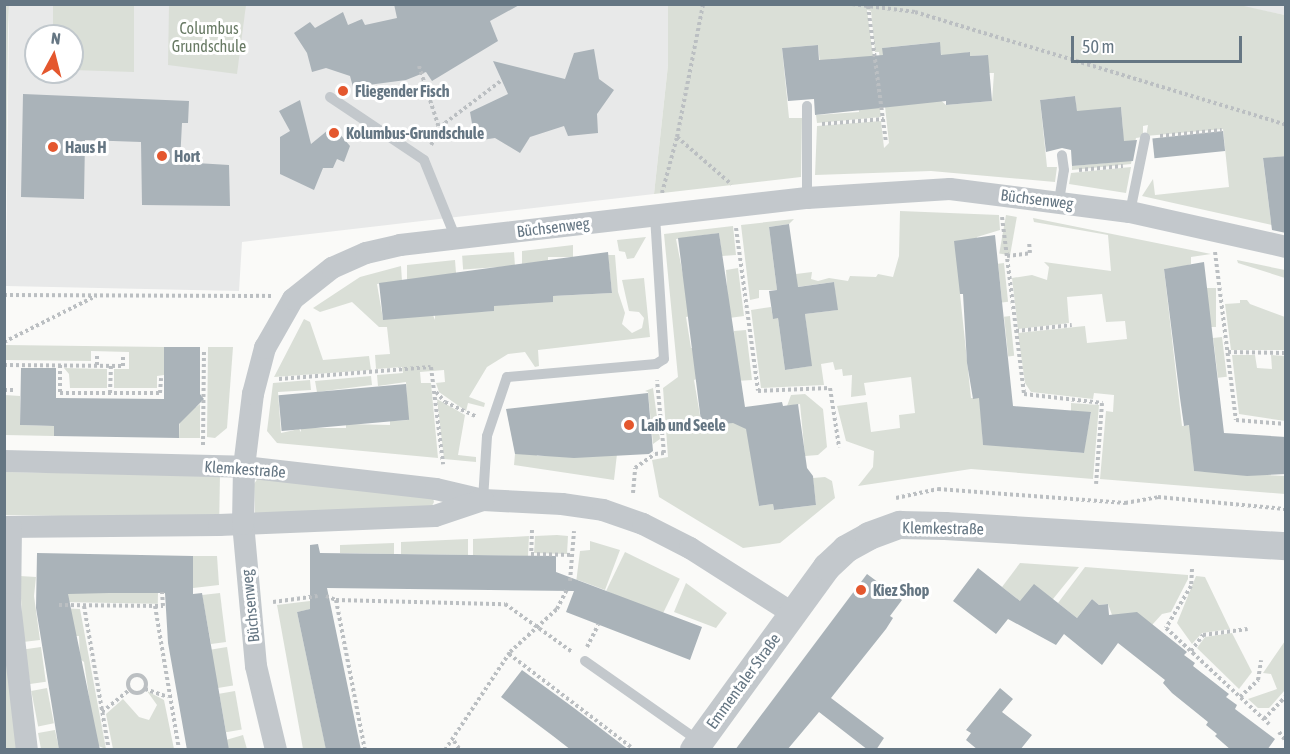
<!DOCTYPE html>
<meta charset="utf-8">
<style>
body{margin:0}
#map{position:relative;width:1290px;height:754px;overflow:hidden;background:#fafaf8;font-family:"Asap Condensed",sans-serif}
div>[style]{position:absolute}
.built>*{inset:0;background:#e8e9e9}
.green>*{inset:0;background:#dadfd7;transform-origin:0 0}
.building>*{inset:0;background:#aab3b9;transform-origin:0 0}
.path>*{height:4px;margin-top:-2px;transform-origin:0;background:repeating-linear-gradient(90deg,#bbbfc2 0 3px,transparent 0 6px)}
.path>.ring{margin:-2px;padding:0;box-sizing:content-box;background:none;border:4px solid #bbbfc2;border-radius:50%}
.service>*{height:10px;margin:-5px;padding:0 5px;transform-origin:5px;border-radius:5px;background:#c3c8cc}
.minor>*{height:22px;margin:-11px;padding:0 11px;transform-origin:11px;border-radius:11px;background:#c3c8cc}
.tertiary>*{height:28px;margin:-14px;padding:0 14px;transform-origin:14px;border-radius:14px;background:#c3c8cc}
.dots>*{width:16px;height:16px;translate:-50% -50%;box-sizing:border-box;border:3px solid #fff;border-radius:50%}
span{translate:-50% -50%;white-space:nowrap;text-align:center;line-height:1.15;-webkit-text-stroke:6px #fff;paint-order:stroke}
.park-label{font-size:16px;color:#687a64}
.poi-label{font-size:16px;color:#657683;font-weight:700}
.left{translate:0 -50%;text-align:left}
.street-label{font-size:16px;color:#657683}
.frame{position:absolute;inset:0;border:6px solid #657683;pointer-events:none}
.north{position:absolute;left:24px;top:24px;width:60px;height:60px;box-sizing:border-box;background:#fff;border:2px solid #c1c8cd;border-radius:50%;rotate:7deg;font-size:16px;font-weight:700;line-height:24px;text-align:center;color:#657683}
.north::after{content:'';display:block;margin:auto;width:21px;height:27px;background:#e4572e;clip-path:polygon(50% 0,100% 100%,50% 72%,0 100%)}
.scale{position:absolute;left:1071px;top:36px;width:171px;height:27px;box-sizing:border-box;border:3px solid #657683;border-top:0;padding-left:8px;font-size:18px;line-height:21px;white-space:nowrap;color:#657683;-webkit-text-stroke:4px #fff;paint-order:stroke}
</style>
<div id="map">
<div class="built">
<div style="clip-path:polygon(evenodd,9px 5px,668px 5px,668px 65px,654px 194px,242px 242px,239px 291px,6px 286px,9px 5px,36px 36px,72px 36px,72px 72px,36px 72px,36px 36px)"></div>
<div style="clip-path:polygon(1235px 5px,1285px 5px,1285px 15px)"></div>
</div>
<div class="green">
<div style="clip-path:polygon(evenodd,1235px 4px,1285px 15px,1285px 156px,1263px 159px,1271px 222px,1285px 228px,1142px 196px,1153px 179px,1155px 195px,1229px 187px,1223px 129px,1146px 136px,1148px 125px,1143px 126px,1143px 137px,1136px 138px,1131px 164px,1072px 170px,1072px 166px,1117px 162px,1123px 130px,1121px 107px,1077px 115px,1075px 96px,1040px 100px,1047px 167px,1057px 167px,1055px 182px,931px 171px,815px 175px,817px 126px,881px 121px,884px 148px,889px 143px,879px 52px,875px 52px,871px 11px,867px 10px,881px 117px,817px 123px,816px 115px,859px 112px,857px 81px,864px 57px,831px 59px,820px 64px,818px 45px,782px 48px,789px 118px,802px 118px,801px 177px,654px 194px,668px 65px,668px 5px,1235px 4px,939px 42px,942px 59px,969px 52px,970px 56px,987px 55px,989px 73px,994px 73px,992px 101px,946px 105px,882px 48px,939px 42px)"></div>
<div style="clip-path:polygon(9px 5px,8px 31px,5px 302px,4px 5px)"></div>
<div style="clip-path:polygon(53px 5px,134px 5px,134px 72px,72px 70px,72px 36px,53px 36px)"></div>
<div style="clip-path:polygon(169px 5px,246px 5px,237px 74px,168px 65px)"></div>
<div style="clip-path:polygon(1131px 167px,1126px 193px,1069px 184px,1071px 173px)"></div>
<div style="clip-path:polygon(900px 211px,999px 215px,1000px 230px,977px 237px,960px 294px,971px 398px,980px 398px,983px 444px,1083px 453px,1091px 413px,1071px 411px,1071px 403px,1099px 405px,1093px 479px,971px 469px,858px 486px,873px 467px,874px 451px,846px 441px,837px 406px,867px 402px,871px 432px,900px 428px,899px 415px,915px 413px,911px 377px,864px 383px,866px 395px,851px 397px,852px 375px,843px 376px,842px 369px,835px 370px,833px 362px,821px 364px,824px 385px,761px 388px,751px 310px,771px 307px,773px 318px,778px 318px,785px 370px,811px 366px,805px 314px,837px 310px,834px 282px,797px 287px,796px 274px,812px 272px,811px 279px,818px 281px,829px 278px,848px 281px,850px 276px,876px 277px,878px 274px,893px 277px,899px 256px)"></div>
<div style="left:1006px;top:215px;width:11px;height:39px;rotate:10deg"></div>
<div style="clip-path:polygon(1033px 218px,1211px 254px,1191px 257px,1191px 264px,1185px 266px,1164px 269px,1182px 426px,1190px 425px,1194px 471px,1285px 476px,1285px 494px,1100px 479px,1106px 411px,1113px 412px,1114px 395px,1094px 393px,1093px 399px,1031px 392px,1025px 383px,1018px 333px,1085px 326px,1087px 343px,1127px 339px,1125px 321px,1106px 322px,1102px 294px,1067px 297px,1069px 323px,1018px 329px,1012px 278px,1032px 275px,1047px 280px,1049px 267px,1044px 262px,1111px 271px,1108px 235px,1034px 222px)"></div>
<div style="clip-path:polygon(794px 219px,789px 224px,769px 227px,777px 290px,759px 290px,759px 298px,750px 300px,741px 225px)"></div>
<div style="clip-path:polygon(733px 226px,736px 255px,722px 256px,719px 233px,676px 239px,691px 316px,686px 317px,691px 348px,695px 348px,699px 378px,694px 380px,701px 421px,707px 432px,715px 425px,748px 421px,759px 506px,773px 504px,774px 510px,816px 505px,813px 478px,825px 477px,832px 481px,835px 498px,780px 543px,743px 548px,659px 497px,652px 460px,668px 457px,663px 388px,678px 377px,664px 234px)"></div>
<div style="clip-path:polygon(646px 237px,634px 258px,627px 259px,625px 252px,619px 251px,617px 240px)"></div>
<div style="clip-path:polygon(573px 245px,573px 257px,548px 257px,548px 261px,522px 264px,522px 251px)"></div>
<div style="left:514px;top:252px;width:14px;height:52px;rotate:86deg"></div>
<div style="clip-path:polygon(608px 255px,615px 255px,618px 292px,625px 313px,622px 324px,632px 333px,642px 328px,644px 318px,639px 312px,629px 311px,622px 280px,644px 278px,650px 337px,538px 350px,539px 366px,535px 367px,525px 352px,508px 354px,487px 367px,469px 397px,485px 403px,484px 407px,468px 403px,466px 411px,439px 392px,436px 383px,445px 382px,444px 370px,420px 372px,421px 383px,431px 383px,438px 458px,277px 443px,267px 431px,273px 383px,310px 380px,311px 390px,278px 392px,281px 433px,299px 429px,301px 432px,301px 428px,346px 428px,346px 424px,390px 425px,390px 421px,408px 420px,406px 382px,378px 386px,377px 375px,403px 373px,402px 367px,376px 369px,375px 355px,390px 354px,387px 327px,379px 327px,352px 302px,320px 312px,313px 308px,360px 277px,401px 266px,402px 281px,377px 284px,383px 319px,433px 315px,435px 320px,435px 314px,494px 311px,494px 305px,527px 301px,529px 304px,529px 301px,553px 302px,553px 296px,612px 293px)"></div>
<div style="clip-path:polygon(455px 260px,456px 273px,407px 281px,407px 265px)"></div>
<div style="clip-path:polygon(1237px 260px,1285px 270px,1285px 278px,1238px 263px)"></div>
<div style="left:1004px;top:263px;width:39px;height:6px;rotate:84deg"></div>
<div style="clip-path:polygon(738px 268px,744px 316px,729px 318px,726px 270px)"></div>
<div style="left:1207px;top:288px;width:9px;height:39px"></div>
<div style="clip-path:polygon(1240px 300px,1247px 300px,1250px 304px,1285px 317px,1285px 350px,1231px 350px,1225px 304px,1240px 303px)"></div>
<div style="left:1010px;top:316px;width:40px;height:6px;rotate:84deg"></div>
<div style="clip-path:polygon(304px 319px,310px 322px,323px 360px,369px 356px,371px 370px,274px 377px)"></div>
<div style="clip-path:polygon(746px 330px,752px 380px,737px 381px,734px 331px)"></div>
<div style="left:1222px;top:337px;width:40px;height:9px;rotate:83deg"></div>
<div style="clip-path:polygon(5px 345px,164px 347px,164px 375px,157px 376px,157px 388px,114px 388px,114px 369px,129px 369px,129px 352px,91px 351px,91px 361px,5px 360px)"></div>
<div style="clip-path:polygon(208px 347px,233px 347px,227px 428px,215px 438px,207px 437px)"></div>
<div style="clip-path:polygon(1232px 355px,1255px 355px,1257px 368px,1272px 369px,1271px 355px,1285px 356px,1285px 421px,1239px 414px)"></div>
<div style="clip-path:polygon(64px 368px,107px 369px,107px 388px,70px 388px,69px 374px)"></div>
<div style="clip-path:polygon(371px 376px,372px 385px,317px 392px,315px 381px)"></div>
<div style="clip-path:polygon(653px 388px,660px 439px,653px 444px,648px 392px,645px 391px)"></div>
<div style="clip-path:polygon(805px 394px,823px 409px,827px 447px,818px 455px,805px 456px,800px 404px,787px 406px,791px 395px)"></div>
<div style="clip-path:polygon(5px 395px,20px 396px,20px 425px,54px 426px,54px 436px,5px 435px)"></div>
<div style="clip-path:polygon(437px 399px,465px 415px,458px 455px,476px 457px,476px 462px,444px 459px)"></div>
<div style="clip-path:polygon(180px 402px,191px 402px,196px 407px,200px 404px,200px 438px,179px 438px)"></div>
<div style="clip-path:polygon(536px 452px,537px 456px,617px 454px,614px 480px,514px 465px,515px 454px)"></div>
<div style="left:5px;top:472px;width:215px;height:43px;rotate:1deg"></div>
<div style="clip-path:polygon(258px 478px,433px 498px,434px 502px,432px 506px,255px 514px,254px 484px)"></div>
<div style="clip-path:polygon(557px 535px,568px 536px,567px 554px,534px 553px,535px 536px)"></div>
<div style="clip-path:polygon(529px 536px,528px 556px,473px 555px,473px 539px)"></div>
<div style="clip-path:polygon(468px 539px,468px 555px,401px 554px,401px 542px)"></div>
<div style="clip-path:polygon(590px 541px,620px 550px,605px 590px,578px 580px,576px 583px,580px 551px,590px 550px)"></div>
<div style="clip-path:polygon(394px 543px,394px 554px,340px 553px,340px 545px)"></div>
<div style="left:625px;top:552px;width:61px;height:43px;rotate:26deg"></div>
<div style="clip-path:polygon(193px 556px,217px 556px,219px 585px,193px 588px)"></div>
<div style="clip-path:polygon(1020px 563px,1079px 567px,1053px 599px,1020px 601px,1002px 587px)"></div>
<div style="clip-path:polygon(1085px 567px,1188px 575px,1188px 579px,1171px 612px,1162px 614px,1152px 625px,1112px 615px,1108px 604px,1099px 605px,1092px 599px,1077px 618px,1058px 603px)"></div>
<div style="clip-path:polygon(20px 576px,36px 577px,34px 596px,40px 640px,23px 642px)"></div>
<div style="clip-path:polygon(1196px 576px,1205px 577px,1230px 629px,1202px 633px,1192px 644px,1177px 623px)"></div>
<div style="clip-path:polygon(686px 583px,727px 613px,716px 628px,674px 612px)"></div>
<div style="left:59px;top:591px;width:99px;height:11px;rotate:1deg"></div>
<div style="clip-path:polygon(220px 593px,226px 642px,211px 644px,202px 595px)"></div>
<div style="clip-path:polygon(318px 600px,320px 607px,297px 612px,326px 749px,303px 749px,277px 605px)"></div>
<div style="clip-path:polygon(59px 608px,80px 609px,106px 749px,96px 745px,84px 662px,80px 659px,79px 636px,74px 636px)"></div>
<div style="clip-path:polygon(1232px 633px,1252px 672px,1239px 689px,1197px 648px,1205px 637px)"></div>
<div style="clip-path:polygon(4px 640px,20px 749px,5px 749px)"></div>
<div style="clip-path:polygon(1285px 641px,1285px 690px,1269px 708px,1258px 708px,1248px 699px,1277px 689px,1271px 674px,1263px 673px)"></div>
<div style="left:41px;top:647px;width:35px;height:16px;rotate:82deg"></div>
<div style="left:227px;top:647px;width:39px;height:17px;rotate:81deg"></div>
<div style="left:47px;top:688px;width:36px;height:16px;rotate:79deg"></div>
<div style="clip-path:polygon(147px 691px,164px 700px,174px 749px,113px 749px,106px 714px,123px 699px,139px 717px,149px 720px,157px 705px)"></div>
<div style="left:235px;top:691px;width:39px;height:16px;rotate:80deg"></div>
<div style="clip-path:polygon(55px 730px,59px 749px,41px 749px,38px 733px)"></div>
<div style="clip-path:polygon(243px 735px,247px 749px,228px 749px,226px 740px)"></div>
</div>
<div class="building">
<div style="clip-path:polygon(394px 4px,521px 4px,490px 21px,498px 41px,432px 81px,426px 72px,406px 80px,353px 87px,350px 76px,326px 68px,312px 72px,307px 53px,294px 33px,310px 22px,315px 28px,343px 12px,348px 25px,362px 19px,365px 25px,397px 18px)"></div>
<div style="clip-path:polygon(940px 42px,941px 55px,970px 52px,970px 56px,988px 55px,992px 101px,946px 105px,946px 101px,815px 115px,814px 99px,788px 101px,782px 48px,818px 45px,819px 60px,883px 55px,882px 48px)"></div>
<div style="clip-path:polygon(594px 49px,599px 79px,614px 90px,597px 114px,598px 133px,568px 136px,564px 126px,530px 137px,520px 153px,495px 138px,475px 141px,470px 112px,508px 94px,493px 61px,565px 79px,574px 53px)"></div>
<div style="clip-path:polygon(23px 94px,189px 101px,188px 123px,182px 123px,180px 162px,229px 165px,230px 206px,142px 205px,141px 142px,85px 140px,84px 199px,21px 197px)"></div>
<div style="clip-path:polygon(1075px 96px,1077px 111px,1121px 107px,1124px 141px,1137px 140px,1133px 161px,1072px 166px,1071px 150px,1062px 148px,1046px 152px,1040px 100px)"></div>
<div style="clip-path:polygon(300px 100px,311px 144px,333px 126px,350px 146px,344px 162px,337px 159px,333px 168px,323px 168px,314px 190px,280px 174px,280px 137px,290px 131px,279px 111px)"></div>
<div style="left:1223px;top:131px;width:20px;height:71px;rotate:84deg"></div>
<div style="clip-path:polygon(1286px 156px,1286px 233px,1272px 230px,1263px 158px)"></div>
<div style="clip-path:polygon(789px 224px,798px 287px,834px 282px,838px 310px,805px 314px,812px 366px,785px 370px,778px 318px,773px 319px,769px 291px,777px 290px,769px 227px)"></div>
<div style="clip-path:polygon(719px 233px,745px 407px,782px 402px,783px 406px,798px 404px,807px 468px,813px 476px,816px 505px,774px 510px,773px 504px,759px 506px,746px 429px,733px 423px,715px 425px,709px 431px,701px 421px,678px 238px)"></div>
<div style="clip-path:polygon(995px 235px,1013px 406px,1091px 412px,1084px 453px,983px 445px,979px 398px,973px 399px,967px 363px,963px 294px,960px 294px,954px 241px)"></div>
<div style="clip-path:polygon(608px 252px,612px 293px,553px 296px,553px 302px,494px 306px,494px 311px,383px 320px,379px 283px)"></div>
<div style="clip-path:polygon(1204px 262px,1224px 433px,1286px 437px,1286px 474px,1247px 476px,1194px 471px,1189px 425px,1184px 426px,1180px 398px,1164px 269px)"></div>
<div style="clip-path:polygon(164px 347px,200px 347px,200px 394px,204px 399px,179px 424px,179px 438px,54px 436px,54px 426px,20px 425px,21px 368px,56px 368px,56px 398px,164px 399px)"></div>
<div style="left:406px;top:384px;width:36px;height:128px;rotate:85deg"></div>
<div style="clip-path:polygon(648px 393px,653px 451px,649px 454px,574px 458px,515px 454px,506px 409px)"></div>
<div style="clip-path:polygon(318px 544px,320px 553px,556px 556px,556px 572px,702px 627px,690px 660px,566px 612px,574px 591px,327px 588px,361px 750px,326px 750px,297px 612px,310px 609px,310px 545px)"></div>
<div style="clip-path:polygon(37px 553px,193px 556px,193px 594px,202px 593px,229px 750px,187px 750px,168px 643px,165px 593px,109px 593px,68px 594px,100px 750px,59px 750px,36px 608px)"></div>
<div style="clip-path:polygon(978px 568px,1020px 601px,1034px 584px,1077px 618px,1092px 599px,1099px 605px,1108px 604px,1109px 615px,1137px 612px,1187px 652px,1184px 655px,1195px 663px,1193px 666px,1229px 694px,1226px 697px,1237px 705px,1235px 709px,1275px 739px,1267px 750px,1231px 750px,1215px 736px,1217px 734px,1206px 725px,1208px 722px,1172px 693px,1163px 683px,1165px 680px,1118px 643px,1102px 665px,1064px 634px,1056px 645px,1008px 619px,996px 634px,953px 601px)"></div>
<div style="clip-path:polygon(867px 574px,902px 600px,890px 616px,893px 618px,886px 629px,831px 698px,884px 738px,876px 750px,868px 750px,819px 712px,787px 750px,735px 750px)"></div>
<div style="clip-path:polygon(522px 670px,574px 708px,629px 750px,571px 750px,553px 736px,501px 697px)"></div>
<div style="clip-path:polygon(1000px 688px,1013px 699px,1002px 712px,1032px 735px,1020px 750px,978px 750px,966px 740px,971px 733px,966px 730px)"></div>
</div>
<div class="path">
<div style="left:852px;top:4px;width:64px;rotate:7.2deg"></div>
<div style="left:915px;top:12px;width:388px;rotate:16.9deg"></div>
<div style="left:868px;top:6px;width:138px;rotate:82.5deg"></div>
<div style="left:419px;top:66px;width:68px;rotate:72.1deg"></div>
<div style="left:822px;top:124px;width:62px;rotate:-4.6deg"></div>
<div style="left:1160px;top:136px;width:62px;rotate:-5.5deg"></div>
<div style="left:677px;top:137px;width:72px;rotate:41deg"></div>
<div style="left:431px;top:145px;width:26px;rotate:-58deg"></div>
<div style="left:445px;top:123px;width:71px;rotate:-37deg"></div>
<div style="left:1079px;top:170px;width:44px;rotate:-5.2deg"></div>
<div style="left:662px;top:193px;width:58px;rotate:-75deg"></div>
<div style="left:677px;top:137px;width:136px;rotate:-78.9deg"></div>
<div style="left:1002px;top:217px;width:178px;rotate:82.9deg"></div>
<div style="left:1024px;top:394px;width:79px;rotate:6.6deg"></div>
<div style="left:1102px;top:403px;width:81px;rotate:94.2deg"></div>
<div style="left:736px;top:228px;width:164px;rotate:82.3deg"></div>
<div style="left:758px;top:391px;width:72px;rotate:-2.4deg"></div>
<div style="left:830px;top:388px;width:60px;rotate:81.3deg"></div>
<div style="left:1215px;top:252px;width:169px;rotate:82.9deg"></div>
<div style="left:1236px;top:420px;width:50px;rotate:4.6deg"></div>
<div style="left:1007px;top:256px;width:23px;rotate:-7deg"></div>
<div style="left:1030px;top:253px;width:11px;rotate:-95deg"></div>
<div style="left:4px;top:295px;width:267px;rotate:0.2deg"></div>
<div style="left:1016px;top:331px;width:56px;rotate:-6.1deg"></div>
<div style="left:4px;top:342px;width:103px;rotate:-26.6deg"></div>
<div style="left:1228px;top:352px;width:58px;rotate:1deg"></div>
<div style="left:4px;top:365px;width:119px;rotate:0.5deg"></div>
<div style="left:123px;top:366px;width:10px;rotate:-90deg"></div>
<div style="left:60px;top:365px;width:28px;rotate:90deg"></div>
<div style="left:60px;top:393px;width:100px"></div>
<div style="left:160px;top:393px;width:15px;rotate:-86deg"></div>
<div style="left:97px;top:365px;width:10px;rotate:-90deg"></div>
<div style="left:279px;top:379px;width:152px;rotate:-4.5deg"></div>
<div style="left:431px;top:367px;width:98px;rotate:82.9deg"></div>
<div style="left:4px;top:390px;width:12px"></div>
<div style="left:436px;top:392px;width:13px;rotate:48deg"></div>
<div style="left:445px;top:402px;width:35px;rotate:25deg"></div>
<div style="left:110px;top:393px;width:28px;rotate:-88deg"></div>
<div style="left:203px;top:445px;width:94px;rotate:-89.4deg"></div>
<div style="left:633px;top:493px;width:25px;rotate:-85deg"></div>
<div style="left:635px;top:468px;width:24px;rotate:-35deg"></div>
<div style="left:655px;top:454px;width:9px;rotate:-6deg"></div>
<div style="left:664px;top:453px;width:73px;rotate:-95.5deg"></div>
<div style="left:896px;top:498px;width:43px;rotate:-12.1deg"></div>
<div style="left:938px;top:489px;width:188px;rotate:4.3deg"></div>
<div style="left:1125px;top:503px;width:34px;rotate:-10deg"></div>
<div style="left:1158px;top:497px;width:129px;rotate:5.4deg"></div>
<div style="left:532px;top:530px;width:24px;rotate:92deg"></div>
<div style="left:531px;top:554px;width:42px;rotate:1.4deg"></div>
<div style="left:1192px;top:569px;width:17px;rotate:93deg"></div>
<div style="left:1191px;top:586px;width:49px;rotate:120.8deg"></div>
<div style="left:1166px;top:628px;width:141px;rotate:43deg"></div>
<div style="left:570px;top:581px;width:50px;rotate:-85.4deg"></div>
<div style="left:326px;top:596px;width:11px;rotate:22deg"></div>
<div style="left:336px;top:600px;width:169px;rotate:1.4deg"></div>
<div style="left:505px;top:604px;width:82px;rotate:35.6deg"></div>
<div style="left:336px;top:600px;width:153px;rotate:79.1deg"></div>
<div style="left:273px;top:602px;width:45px;rotate:-7.6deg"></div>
<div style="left:59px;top:605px;width:104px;rotate:0.6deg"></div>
<div style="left:163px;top:606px;width:14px;rotate:-94deg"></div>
<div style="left:84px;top:606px;width:146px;rotate:80.2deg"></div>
<div style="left:155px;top:606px;width:146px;rotate:80.5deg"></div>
<div style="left:587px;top:647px;width:25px;rotate:-63deg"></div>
<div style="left:1191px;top:651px;width:20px;rotate:-53deg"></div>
<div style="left:1203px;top:635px;width:45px;rotate:-7.6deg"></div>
<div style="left:509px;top:654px;width:153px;rotate:37.3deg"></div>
<div class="ring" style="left:128px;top:675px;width:14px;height:14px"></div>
<div style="left:145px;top:689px;width:24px;rotate:19deg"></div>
<div style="left:1240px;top:697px;width:25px;rotate:-43deg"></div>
<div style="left:1258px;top:680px;width:20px;rotate:-81deg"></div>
<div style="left:102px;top:712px;width:35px;rotate:-39deg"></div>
<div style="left:1264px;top:719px;width:32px;rotate:-46deg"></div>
<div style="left:1279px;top:732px;width:11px;rotate:52deg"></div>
<div style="left:454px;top:741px;width:11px;rotate:56deg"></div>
<div style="left:445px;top:750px;width:118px;rotate:-56.4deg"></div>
<div style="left:510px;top:652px;width:64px;rotate:-42.5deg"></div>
<div style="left:557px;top:609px;width:22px;rotate:-63deg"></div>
</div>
<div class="service">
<div style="left:330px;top:97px;width:113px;rotate:33.8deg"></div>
<div style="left:424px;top:160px;width:85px;rotate:67.9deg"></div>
<div style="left:807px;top:198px;width:92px;rotate:-90deg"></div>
<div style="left:1059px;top:201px;width:31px;rotate:-81deg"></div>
<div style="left:1064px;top:170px;width:15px;rotate:-98deg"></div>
<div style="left:1130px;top:212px;width:76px;rotate:-78.5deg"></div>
<div style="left:483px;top:500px;width:64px;rotate:-86.4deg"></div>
<div style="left:487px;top:436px;width:62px;rotate:-71.3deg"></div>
<div style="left:507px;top:377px;width:150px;rotate:-5deg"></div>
<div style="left:656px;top:364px;width:9px;rotate:-32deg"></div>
<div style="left:664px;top:359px;width:144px;rotate:-93.6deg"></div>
<div style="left:585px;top:661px;width:139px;rotate:35.1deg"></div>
</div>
<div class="minor">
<div style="left:4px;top:461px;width:240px;rotate:1.4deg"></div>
<div style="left:244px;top:467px;width:193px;rotate:6.5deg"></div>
<div style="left:436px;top:489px;width:48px;rotate:13.2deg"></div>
<div style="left:483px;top:500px;width:79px;rotate:2.9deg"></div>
<div style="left:562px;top:504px;width:41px;rotate:8.3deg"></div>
<div style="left:603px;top:510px;width:42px;rotate:19.3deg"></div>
<div style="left:643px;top:524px;width:53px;rotate:27.1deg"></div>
<div style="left:690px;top:548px;width:121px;rotate:32.5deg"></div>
<div style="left:4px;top:527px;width:215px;rotate:-0.5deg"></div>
<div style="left:219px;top:525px;width:216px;rotate:-2.4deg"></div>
<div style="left:435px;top:516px;width:51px;rotate:-18.4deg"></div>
<div style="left:11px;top:527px;width:77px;rotate:90.7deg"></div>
<div style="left:10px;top:604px;width:147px;rotate:83.4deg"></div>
<div style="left:276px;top:750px;width:86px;rotate:-103.4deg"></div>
<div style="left:256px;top:666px;width:143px;rotate:-95.2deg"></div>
<div style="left:243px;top:524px;width:57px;rotate:-89deg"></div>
<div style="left:244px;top:467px;width:74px;rotate:-83deg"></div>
<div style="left:253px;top:394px;width:48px;rotate:-75.4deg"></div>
<div style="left:265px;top:348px;width:56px;rotate:-60.3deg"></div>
<div style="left:293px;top:299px;width:50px;rotate:-38.5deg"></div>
<div style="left:332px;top:268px;width:37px;rotate:-24deg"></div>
<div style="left:366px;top:253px;width:35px;rotate:-13deg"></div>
<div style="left:400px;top:245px;width:410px;rotate:-6.6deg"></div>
<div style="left:807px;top:198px;width:143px;rotate:-3.6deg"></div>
<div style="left:950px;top:189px;width:181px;rotate:7.3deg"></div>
<div style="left:1130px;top:212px;width:160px;rotate:12.6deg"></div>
</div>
<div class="tertiary">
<div style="left:694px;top:750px;width:226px;rotate:-54deg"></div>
<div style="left:827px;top:567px;width:26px;rotate:-43deg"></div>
<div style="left:846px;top:549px;width:26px;rotate:-29deg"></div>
<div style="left:869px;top:536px;width:33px;rotate:-20deg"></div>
<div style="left:900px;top:525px;width:45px;rotate:1.3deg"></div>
<div style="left:945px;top:526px;width:342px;rotate:3.4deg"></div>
</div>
<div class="dots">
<div style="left:343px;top:91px;background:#e4572e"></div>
<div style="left:334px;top:133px;background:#e4572e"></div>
<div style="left:53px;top:147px;background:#e4572e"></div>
<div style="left:162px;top:156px;background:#e4572e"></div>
<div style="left:629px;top:425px;background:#e4572e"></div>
<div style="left:861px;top:590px;background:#e4572e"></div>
</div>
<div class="park-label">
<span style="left:209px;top:37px">Columbus<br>Grundschule</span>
</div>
<div class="poi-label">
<span class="left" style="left:355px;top:91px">Fliegender Fisch</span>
<span class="left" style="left:346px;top:133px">Kolumbus-Grundschule</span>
<span class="left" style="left:65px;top:147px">Haus H</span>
<span class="left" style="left:174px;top:156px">Hort</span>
<span class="left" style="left:641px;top:425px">Laib und Seele</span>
<span class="left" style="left:873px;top:590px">Kiez Shop</span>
</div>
<div class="street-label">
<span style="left:1037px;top:199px;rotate:7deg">Büchsenweg</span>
<span style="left:553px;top:227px;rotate:-7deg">Büchsenweg</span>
<span style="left:245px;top:469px;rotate:4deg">Klemkestraße</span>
<span style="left:943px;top:528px;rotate:1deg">Klemkestraße</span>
<span style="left:250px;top:606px;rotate:-96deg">Büchsenweg</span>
<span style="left:743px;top:681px;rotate:-54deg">Emmentaler Straße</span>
</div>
<div class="frame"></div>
<div class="north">N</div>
<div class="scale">50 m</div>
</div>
